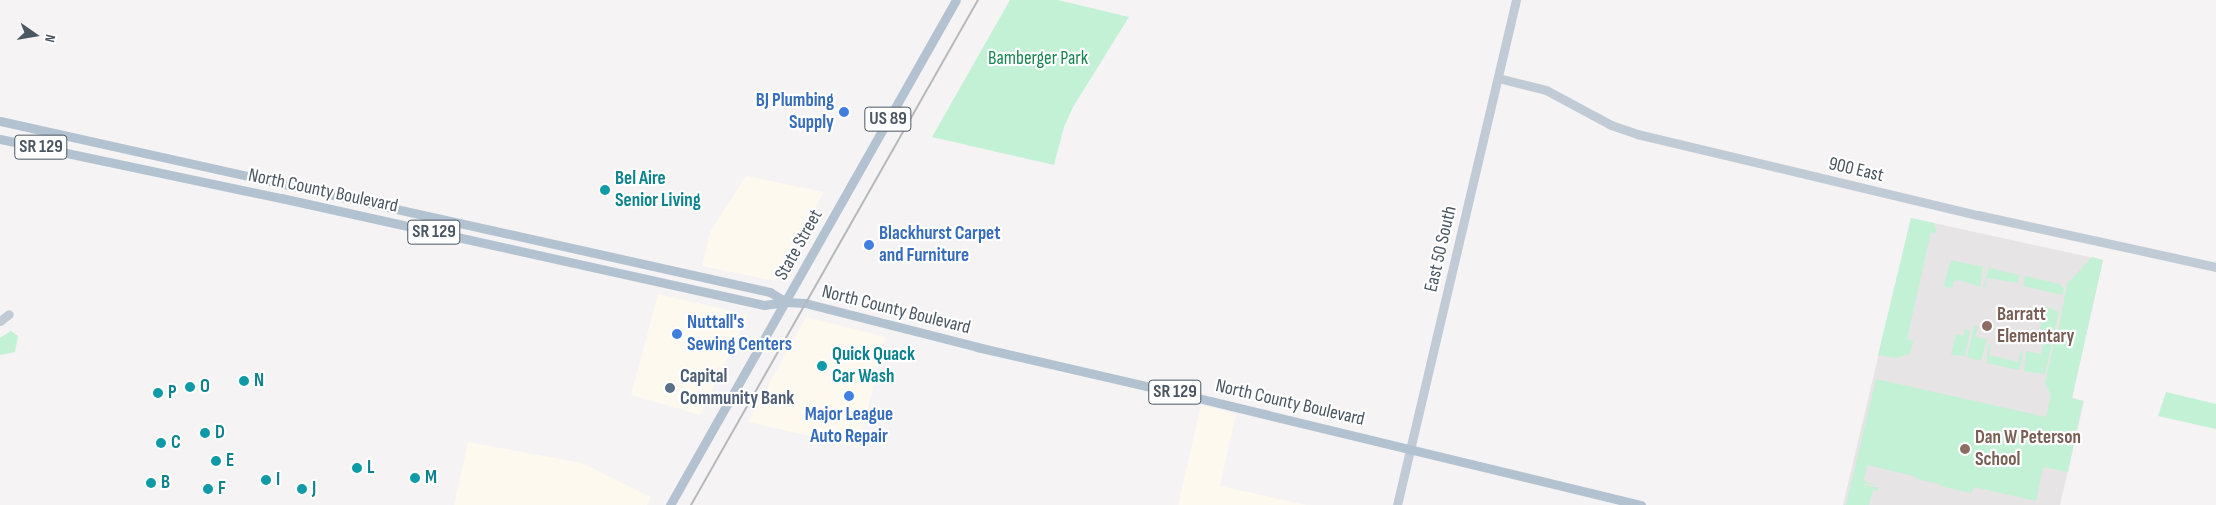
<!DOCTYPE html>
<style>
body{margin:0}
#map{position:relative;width:2216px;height:505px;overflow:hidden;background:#f5f3f3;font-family:"Sofia Sans Condensed",sans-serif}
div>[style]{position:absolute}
.commercial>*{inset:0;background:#fdf9ef}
.education>*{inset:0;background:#e6e4e5}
.green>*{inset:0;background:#c3f1d5}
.secondary>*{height:9px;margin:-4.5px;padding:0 4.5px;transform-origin:4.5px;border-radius:4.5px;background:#c1cbd6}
.primary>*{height:9px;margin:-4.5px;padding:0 4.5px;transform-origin:4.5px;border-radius:4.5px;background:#b3c2d1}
.rail>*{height:2px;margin:-1px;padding:0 1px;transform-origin:1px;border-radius:1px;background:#b5b8bd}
.dots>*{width:14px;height:14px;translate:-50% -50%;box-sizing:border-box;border:2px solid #fff;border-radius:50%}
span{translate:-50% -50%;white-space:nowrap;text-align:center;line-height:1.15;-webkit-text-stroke:4.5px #fff;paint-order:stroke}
.shield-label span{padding:1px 4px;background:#fff;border:1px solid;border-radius:4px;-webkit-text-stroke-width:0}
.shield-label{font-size:18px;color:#4a5661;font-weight:700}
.park-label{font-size:19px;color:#17864f}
.shop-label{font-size:19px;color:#366cbe;font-weight:700}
.right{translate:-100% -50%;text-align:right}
.left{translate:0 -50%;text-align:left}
.street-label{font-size:19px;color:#4a5661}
.culture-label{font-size:19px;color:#0d838f;font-weight:700}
.education-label{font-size:19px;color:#785e54;font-weight:700}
.service-label{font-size:19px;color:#4e5e75;font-weight:700}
.north{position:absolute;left:10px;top:10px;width:50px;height:50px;-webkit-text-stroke:4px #fff;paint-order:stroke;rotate:103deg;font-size:14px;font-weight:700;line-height:20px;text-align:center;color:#4a5661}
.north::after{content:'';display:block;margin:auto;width:18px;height:22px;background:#4a5661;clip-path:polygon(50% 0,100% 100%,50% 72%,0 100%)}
</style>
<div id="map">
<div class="commercial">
<div style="clip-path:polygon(746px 176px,824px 192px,775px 281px,702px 266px,710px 232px)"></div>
<div style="clip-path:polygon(658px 294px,748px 315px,700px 415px,631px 395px)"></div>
<div style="clip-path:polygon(806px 317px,886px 337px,858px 447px,748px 422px)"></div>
<div style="clip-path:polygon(1201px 405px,1236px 414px,1220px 486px,1307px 505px,1178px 505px)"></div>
<div style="clip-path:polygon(468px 442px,582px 463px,651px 497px,647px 505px,454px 505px)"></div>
</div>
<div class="education">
<div style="clip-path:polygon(1911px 218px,2103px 260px,2072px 398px,2084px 401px,2060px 505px,1843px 505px)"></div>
</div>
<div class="green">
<div style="clip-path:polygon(1010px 0,1058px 0,1129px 17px,1073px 107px,1064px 127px,1054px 165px,932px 137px)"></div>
<div style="clip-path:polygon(1911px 218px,1934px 223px,1937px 234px,1931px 232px,1907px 339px,1913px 341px,1910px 354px,1895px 358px,1878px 355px)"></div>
<div style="clip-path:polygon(2092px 257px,2103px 260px,2072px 398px,2083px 401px,2068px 472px,2043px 467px,2036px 501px,1974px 487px,1971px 493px,1940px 486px,1940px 484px,1916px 479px,1917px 477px,1867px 465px,1864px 481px,1879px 486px,1865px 483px,1864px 488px,1866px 485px,1879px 488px,1878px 491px,1873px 490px,1869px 505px,1846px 505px,1876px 379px,2046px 417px,2051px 394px,2045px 384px,2056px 332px,2058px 332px,2067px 284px)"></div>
<div style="clip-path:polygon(1951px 260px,1983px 267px,1980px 287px,1959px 280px,1954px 281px,1952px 288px,1945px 287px,1944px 284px)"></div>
<div style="clip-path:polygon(1989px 268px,2019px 275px,2018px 283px,1987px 278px,1985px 287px,1983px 288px)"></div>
<div style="clip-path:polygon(2025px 276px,2060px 284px,2064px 289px,2062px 295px,2023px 286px)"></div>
<div style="clip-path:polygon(2045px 306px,2059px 312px,2053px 337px,2043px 334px,2042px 337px,2038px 336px)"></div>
<div style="clip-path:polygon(1974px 326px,1978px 326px,1975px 337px,1987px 339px,1981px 361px,1967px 357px)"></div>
<div style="clip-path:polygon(1965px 329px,1970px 331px,1965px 356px,1951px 355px,1956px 334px,1963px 336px)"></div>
<div style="clip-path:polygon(11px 331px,18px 336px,15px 352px,0 355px,0 338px)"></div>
<div style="clip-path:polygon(2044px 340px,2052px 343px,2045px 374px,2024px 371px,2026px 351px,2041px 354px)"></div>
<div style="clip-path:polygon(1991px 344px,1989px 355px,2018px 362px,2021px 351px,2023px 354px,2020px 368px,2018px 370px,1987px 363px,1988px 346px)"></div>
<div style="clip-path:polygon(2166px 392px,2216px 404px,2216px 429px,2158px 416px)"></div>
</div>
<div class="secondary">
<div style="left:1498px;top:78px;width:49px;rotate:14deg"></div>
<div style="left:1546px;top:90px;width:74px;rotate:28.3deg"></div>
<div style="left:1611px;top:125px;width:28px;rotate:19deg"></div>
<div style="left:1637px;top:134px;width:350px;rotate:13.4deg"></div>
<div style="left:1978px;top:215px;width:244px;rotate:12.3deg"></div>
<div style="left:0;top:321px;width:11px;rotate:-38deg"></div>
<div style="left:1397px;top:505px;width:519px;rotate:-76.74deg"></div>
</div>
<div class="primary">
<div style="left:0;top:121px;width:789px;rotate:12.52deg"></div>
<div style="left:770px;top:292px;width:19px;rotate:32deg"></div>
<div style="left:0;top:139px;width:287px;rotate:11.9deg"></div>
<div style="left:281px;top:198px;width:495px;rotate:12.5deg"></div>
<div style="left:764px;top:305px;width:22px;rotate:-8deg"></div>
<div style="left:786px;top:302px;width:19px;rotate:3deg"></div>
<div style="left:805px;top:303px;width:178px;rotate:14.3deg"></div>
<div style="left:977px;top:347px;width:223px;rotate:13deg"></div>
<div style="left:1194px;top:397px;width:460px;rotate:13.6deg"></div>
<div style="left:670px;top:505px;width:580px;rotate:-60.48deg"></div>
</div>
<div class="rail">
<div style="left:691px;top:505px;width:581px;rotate:-60.39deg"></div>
</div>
<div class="dots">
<div style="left:844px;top:112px;background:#3f7fe0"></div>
<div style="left:605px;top:190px;background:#0f9aa8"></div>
<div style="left:869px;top:245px;background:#3f7fe0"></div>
<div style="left:1987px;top:326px;background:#8d6e63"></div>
<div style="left:677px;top:334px;background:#3f7fe0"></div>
<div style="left:822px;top:366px;background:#0f9aa8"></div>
<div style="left:244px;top:381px;background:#0f9aa8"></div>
<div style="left:190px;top:387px;background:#0f9aa8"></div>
<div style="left:670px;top:388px;background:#5c6f8a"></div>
<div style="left:158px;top:393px;background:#0f9aa8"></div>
<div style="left:849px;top:396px;background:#3f7fe0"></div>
<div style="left:205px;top:433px;background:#0f9aa8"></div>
<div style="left:161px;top:443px;background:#0f9aa8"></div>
<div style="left:1965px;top:449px;background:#8d6e63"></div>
<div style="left:216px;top:461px;background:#0f9aa8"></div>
<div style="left:357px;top:468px;background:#0f9aa8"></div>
<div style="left:415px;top:478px;background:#0f9aa8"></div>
<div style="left:266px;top:480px;background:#0f9aa8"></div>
<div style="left:151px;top:483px;background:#0f9aa8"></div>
<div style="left:208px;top:489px;background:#0f9aa8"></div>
<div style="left:302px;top:489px;background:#0f9aa8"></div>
</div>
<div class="shield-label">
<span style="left:888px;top:119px">US 89</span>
<span style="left:41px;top:147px">SR 129</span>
<span style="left:434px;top:232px">SR 129</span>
<span style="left:1175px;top:392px">SR 129</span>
</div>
<div class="park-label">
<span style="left:1038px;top:59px">Bamberger Park</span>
</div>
<div class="shop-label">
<span class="right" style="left:834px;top:112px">BJ Plumbing<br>Supply</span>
<span class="left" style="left:879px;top:245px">Blackhurst Carpet<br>and Furniture</span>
<span class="left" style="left:687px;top:334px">Nuttall's<br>Sewing Centers</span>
<span style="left:849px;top:426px">Major League<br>Auto Repair</span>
</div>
<div class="street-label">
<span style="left:1856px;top:170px;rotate:13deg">900 East</span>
<span style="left:323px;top:191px;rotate:12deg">North County Boulevard</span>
<span style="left:799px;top:245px;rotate:-61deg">State Street</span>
<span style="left:1441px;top:249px;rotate:-77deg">East 50 South</span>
<span style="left:896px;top:310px;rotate:14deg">North County Boulevard</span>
<span style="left:1290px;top:403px;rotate:13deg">North County Boulevard</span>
</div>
<div class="culture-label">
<span class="left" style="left:615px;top:190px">Bel Aire<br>Senior Living</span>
<span class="left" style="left:832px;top:366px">Quick Quack<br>Car Wash</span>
<span class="left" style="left:254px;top:381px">N</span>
<span class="left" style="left:200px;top:387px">O</span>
<span class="left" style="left:168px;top:393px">P</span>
<span class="left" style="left:215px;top:433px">D</span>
<span class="left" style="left:171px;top:443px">C</span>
<span class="left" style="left:226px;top:461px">E</span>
<span class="left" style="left:367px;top:468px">L</span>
<span class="left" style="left:425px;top:478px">M</span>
<span class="left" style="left:276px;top:480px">I</span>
<span class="left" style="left:161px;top:483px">B</span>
<span class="left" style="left:218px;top:489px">F</span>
<span class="left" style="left:312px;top:489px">J</span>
</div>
<div class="education-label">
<span class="left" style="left:1997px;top:326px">Barratt<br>Elementary</span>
<span class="left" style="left:1975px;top:449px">Dan W Peterson<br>School</span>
</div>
<div class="service-label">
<span class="left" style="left:680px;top:388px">Capital<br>Community Bank</span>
</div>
<div class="north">N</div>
</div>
